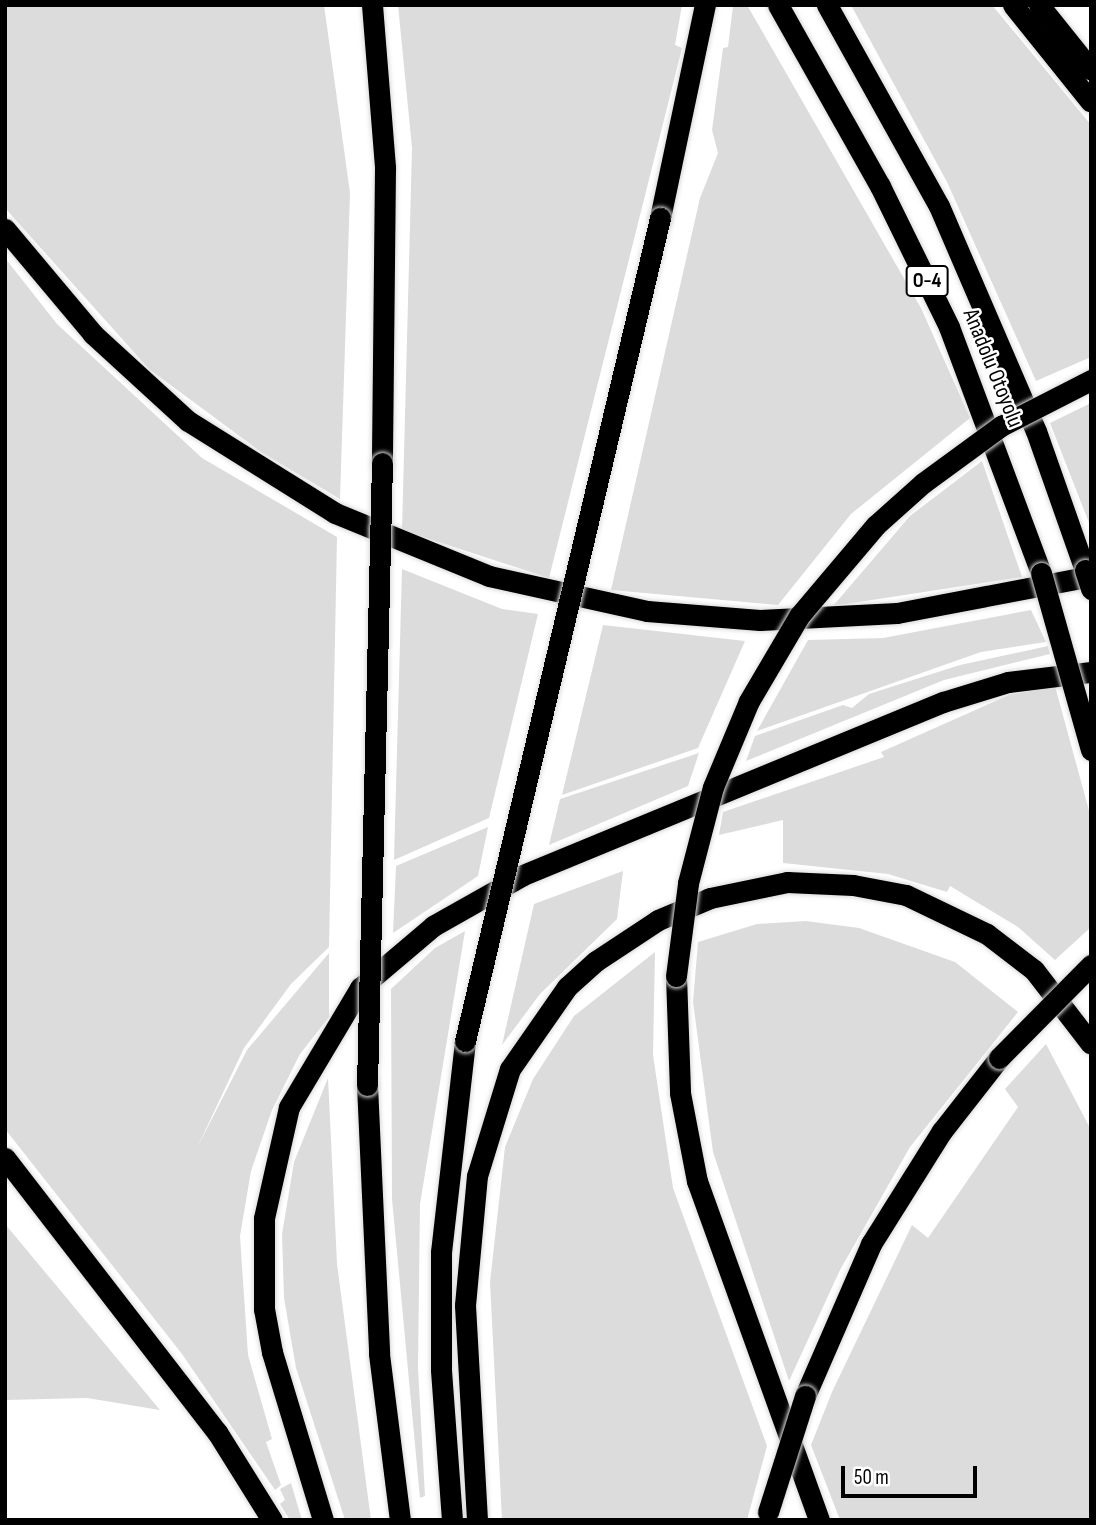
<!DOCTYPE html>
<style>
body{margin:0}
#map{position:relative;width:1096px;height:1525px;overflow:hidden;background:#fff;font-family:"Sofia Sans Condensed",sans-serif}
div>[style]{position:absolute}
.green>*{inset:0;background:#dcdcdc}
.roads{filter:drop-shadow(0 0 2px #dbdbdb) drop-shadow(0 0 2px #dbdbdb)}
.motorway>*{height:21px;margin:-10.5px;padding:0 10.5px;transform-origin:10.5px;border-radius:10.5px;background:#000}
.bridges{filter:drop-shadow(0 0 2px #dbdbdb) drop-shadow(0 0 2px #dbdbdb)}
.motorway-bridge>*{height:21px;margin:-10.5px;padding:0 10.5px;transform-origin:10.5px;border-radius:10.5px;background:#000}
span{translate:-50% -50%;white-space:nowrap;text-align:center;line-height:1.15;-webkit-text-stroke:5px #fff;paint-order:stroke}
.shield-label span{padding:2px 5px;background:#fff;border:2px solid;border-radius:5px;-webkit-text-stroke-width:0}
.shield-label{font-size:21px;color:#000;font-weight:700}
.street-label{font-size:23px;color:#000}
.frame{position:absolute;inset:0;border:7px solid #000;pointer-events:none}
.scale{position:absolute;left:841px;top:1466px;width:136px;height:32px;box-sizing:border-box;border:4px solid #000;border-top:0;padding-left:9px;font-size:21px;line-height:24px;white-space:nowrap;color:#000;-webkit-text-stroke:5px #fff;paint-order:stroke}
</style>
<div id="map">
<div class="green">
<div style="clip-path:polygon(5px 5px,324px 5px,350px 193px,340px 499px,261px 452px,149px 369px,5px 208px)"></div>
<div style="clip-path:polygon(398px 5px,682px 5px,675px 45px,682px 48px,549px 578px,402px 530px,412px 148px)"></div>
<div style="clip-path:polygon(747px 5px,921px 308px,970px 418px,851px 514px,778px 605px,611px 590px,700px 198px,718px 153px,712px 130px,723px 48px,728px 47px,733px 6px)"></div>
<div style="clip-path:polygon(851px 5px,992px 5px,1091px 125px,1091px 357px,1036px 381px,947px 182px)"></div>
<div style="clip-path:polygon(5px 258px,57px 324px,202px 458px,337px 537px,329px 947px,291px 984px,244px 1048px,197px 1148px,247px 1050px,329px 953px,329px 1017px,300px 1054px,272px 1110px,251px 1171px,240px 1236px,248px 1355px,272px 1439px,266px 1442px,281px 1485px,275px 1490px,182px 1354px,5px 1129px)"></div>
<div style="clip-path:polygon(1091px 403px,1091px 528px,1050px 423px)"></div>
<div style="clip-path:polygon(982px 461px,1022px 577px,833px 606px,910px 516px)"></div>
<div style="clip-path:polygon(402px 569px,502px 609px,538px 614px,489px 818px,394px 860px)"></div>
<div style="clip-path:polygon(1031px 610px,1046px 642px,981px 652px,757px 731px,808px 640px,883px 638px)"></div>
<div style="clip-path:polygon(603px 625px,745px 641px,698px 748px,562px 795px)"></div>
<div style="clip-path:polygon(1048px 646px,1050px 654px,944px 680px,746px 761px,755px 736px,843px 705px,852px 708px,869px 694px,960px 665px)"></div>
<div style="clip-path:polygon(1055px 686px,1091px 818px,1091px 927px,1055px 960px,1018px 927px,950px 886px,947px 892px,888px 874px,783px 863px,783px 820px,719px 835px,723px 812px,884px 757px,881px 752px,1009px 695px)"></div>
<div style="clip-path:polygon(699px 753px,688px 786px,549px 845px,560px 799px)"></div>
<div style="clip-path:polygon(488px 827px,478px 876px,393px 933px,396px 866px)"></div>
<div style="clip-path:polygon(623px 871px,617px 919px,540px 994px,502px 1045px,534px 904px)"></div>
<div style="clip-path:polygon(806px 921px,859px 928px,955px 962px,1018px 1012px,910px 1147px,840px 1270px,789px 1381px,713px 1152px,693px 1002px,698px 942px,757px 924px)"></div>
<div style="clip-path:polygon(465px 931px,420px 1204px,418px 1368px,425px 1496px,420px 1498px,392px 1199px,391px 989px,435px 948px)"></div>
<div style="clip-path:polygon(655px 952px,653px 1055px,673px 1188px,767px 1446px,747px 1520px,502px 1520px,490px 1282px,505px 1147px,533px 1079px,574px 1016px)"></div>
<div style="clip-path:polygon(1046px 1044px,1091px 1130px,1091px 1520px,840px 1520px,811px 1445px,832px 1392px,912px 1225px,928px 1238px,1018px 1107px,1005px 1089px)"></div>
<div style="clip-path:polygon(328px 1078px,337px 1264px,371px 1520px,345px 1520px,296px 1368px,284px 1298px,282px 1234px,294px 1162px)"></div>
<div style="clip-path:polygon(5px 1224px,160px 1410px,87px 1398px,5px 1400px)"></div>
<div style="clip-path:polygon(291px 1483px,302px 1520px,290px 1520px,280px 1504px,285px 1500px,280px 1489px)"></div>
</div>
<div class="roads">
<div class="motorway">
<div style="left:372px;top:5px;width:164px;rotate:85.4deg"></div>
<div style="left:385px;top:168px;width:295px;rotate:90.6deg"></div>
<div style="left:778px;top:5px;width:208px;rotate:60.6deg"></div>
<div style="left:880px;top:186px;width:157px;rotate:63.9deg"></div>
<div style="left:949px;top:327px;width:263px;rotate:69.5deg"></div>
<div style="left:827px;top:5px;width:230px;rotate:60.9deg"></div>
<div style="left:939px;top:206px;width:245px;rotate:66.7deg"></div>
<div style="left:1036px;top:431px;width:147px;rotate:70.6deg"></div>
<div style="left:1013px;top:5px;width:124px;rotate:51.2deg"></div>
<div style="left:1039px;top:5px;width:83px;rotate:51.3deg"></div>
<div style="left:660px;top:218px;width:218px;rotate:-78.1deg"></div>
<div style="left:5px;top:229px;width:137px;rotate:50deg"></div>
<div style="left:93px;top:334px;width:129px;rotate:42.5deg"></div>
<div style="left:188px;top:421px;width:173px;rotate:32deg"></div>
<div style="left:335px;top:513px;width:166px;rotate:22.2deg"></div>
<div style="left:489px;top:576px;width:162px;rotate:12.5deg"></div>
<div style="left:647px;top:611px;width:113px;rotate:4.6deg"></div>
<div style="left:760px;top:620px;width:137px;rotate:-2.9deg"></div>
<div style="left:897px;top:613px;width:197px;rotate:-10.8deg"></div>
<div style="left:676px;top:976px;width:117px;rotate:88deg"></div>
<div style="left:680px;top:1093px;width:90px;rotate:79.1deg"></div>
<div style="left:697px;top:1181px;width:360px;rotate:70.2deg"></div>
<div style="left:367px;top:1085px;width:269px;rotate:87.4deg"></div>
<div style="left:379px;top:1354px;width:167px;rotate:82.8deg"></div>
<div style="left:5px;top:1158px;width:346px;rotate:52.3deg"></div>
<div style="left:217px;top:1432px;width:104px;rotate:58deg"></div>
<div style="left:805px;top:1396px;width:166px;rotate:-66.5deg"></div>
<div style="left:871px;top:1244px;width:133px;rotate:-57.9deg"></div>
<div style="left:942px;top:1131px;width:93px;rotate:-52deg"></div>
<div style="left:323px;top:1520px;width:176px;rotate:-106.9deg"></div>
<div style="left:272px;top:1352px;width:44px;rotate:-100.5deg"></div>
<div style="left:264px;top:1309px;width:91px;rotate:-90deg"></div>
<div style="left:264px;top:1218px;width:114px;rotate:-77.3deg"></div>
<div style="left:289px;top:1107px;width:139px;rotate:-59.2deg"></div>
<div style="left:360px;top:988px;width:96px;rotate:-40.3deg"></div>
<div style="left:433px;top:926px;width:103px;rotate:-29.5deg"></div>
<div style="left:523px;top:875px;width:454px;rotate:-22.4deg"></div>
<div style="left:943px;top:702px;width:68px;rotate:-17.1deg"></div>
<div style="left:1008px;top:682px;width:84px;rotate:-6.9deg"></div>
<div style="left:452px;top:1520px;width:151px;rotate:-94.2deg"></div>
<div style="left:441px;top:1369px;width:117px;rotate:-90deg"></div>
<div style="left:441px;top:1252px;width:212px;rotate:-83.5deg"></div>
<div style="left:477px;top:1520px;width:215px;rotate:-93.2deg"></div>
<div style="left:465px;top:1305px;width:130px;rotate:-84.7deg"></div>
<div style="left:477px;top:1176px;width:112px;rotate:-72.9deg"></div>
<div style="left:510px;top:1069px;width:100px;rotate:-55.2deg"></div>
<div style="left:567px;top:987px;width:39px;rotate:-42deg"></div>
<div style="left:596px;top:961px;width:74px;rotate:-33.5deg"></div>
<div style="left:658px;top:920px;width:56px;rotate:-22.9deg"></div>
<div style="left:710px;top:898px;width:79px;rotate:-11.7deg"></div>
<div style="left:787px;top:882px;width:66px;rotate:2.6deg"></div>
<div style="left:853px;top:885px;width:54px;rotate:10.7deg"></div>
<div style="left:906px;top:895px;width:90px;rotate:25.7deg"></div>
<div style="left:987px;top:934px;width:59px;rotate:37.5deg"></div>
<div style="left:1034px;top:970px;width:93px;rotate:52.4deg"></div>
</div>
</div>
<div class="bridges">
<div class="motorway-bridge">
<div style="left:1085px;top:570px;width:20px;rotate:72deg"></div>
<div style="left:1041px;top:573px;width:184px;rotate:74.2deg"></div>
<div style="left:676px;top:976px;width:94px;rotate:-82.6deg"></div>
<div style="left:688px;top:883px;width:99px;rotate:-75.4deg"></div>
<div style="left:713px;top:787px;width:93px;rotate:-67.3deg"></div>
<div style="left:749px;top:701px;width:99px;rotate:-59.5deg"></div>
<div style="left:799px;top:616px;width:119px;rotate:-49.8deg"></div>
<div style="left:876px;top:525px;width:63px;rotate:-41.8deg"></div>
<div style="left:923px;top:483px;width:97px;rotate:-36.2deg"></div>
<div style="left:1001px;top:426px;width:101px;rotate:-27.1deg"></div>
<div style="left:465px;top:1041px;width:846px;rotate:-76.67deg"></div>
<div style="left:999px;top:1058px;width:131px;rotate:-45.3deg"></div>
<div style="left:367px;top:1085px;width:622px;rotate:-88.62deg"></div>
<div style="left:768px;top:1512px;width:122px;rotate:-72.3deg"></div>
</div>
</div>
<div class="shield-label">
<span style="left:927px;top:281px">O-4</span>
</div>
<div class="street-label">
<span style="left:993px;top:368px;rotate:68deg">Anadolu Otoyolu</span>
</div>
<div class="frame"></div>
<div class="scale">50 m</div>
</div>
